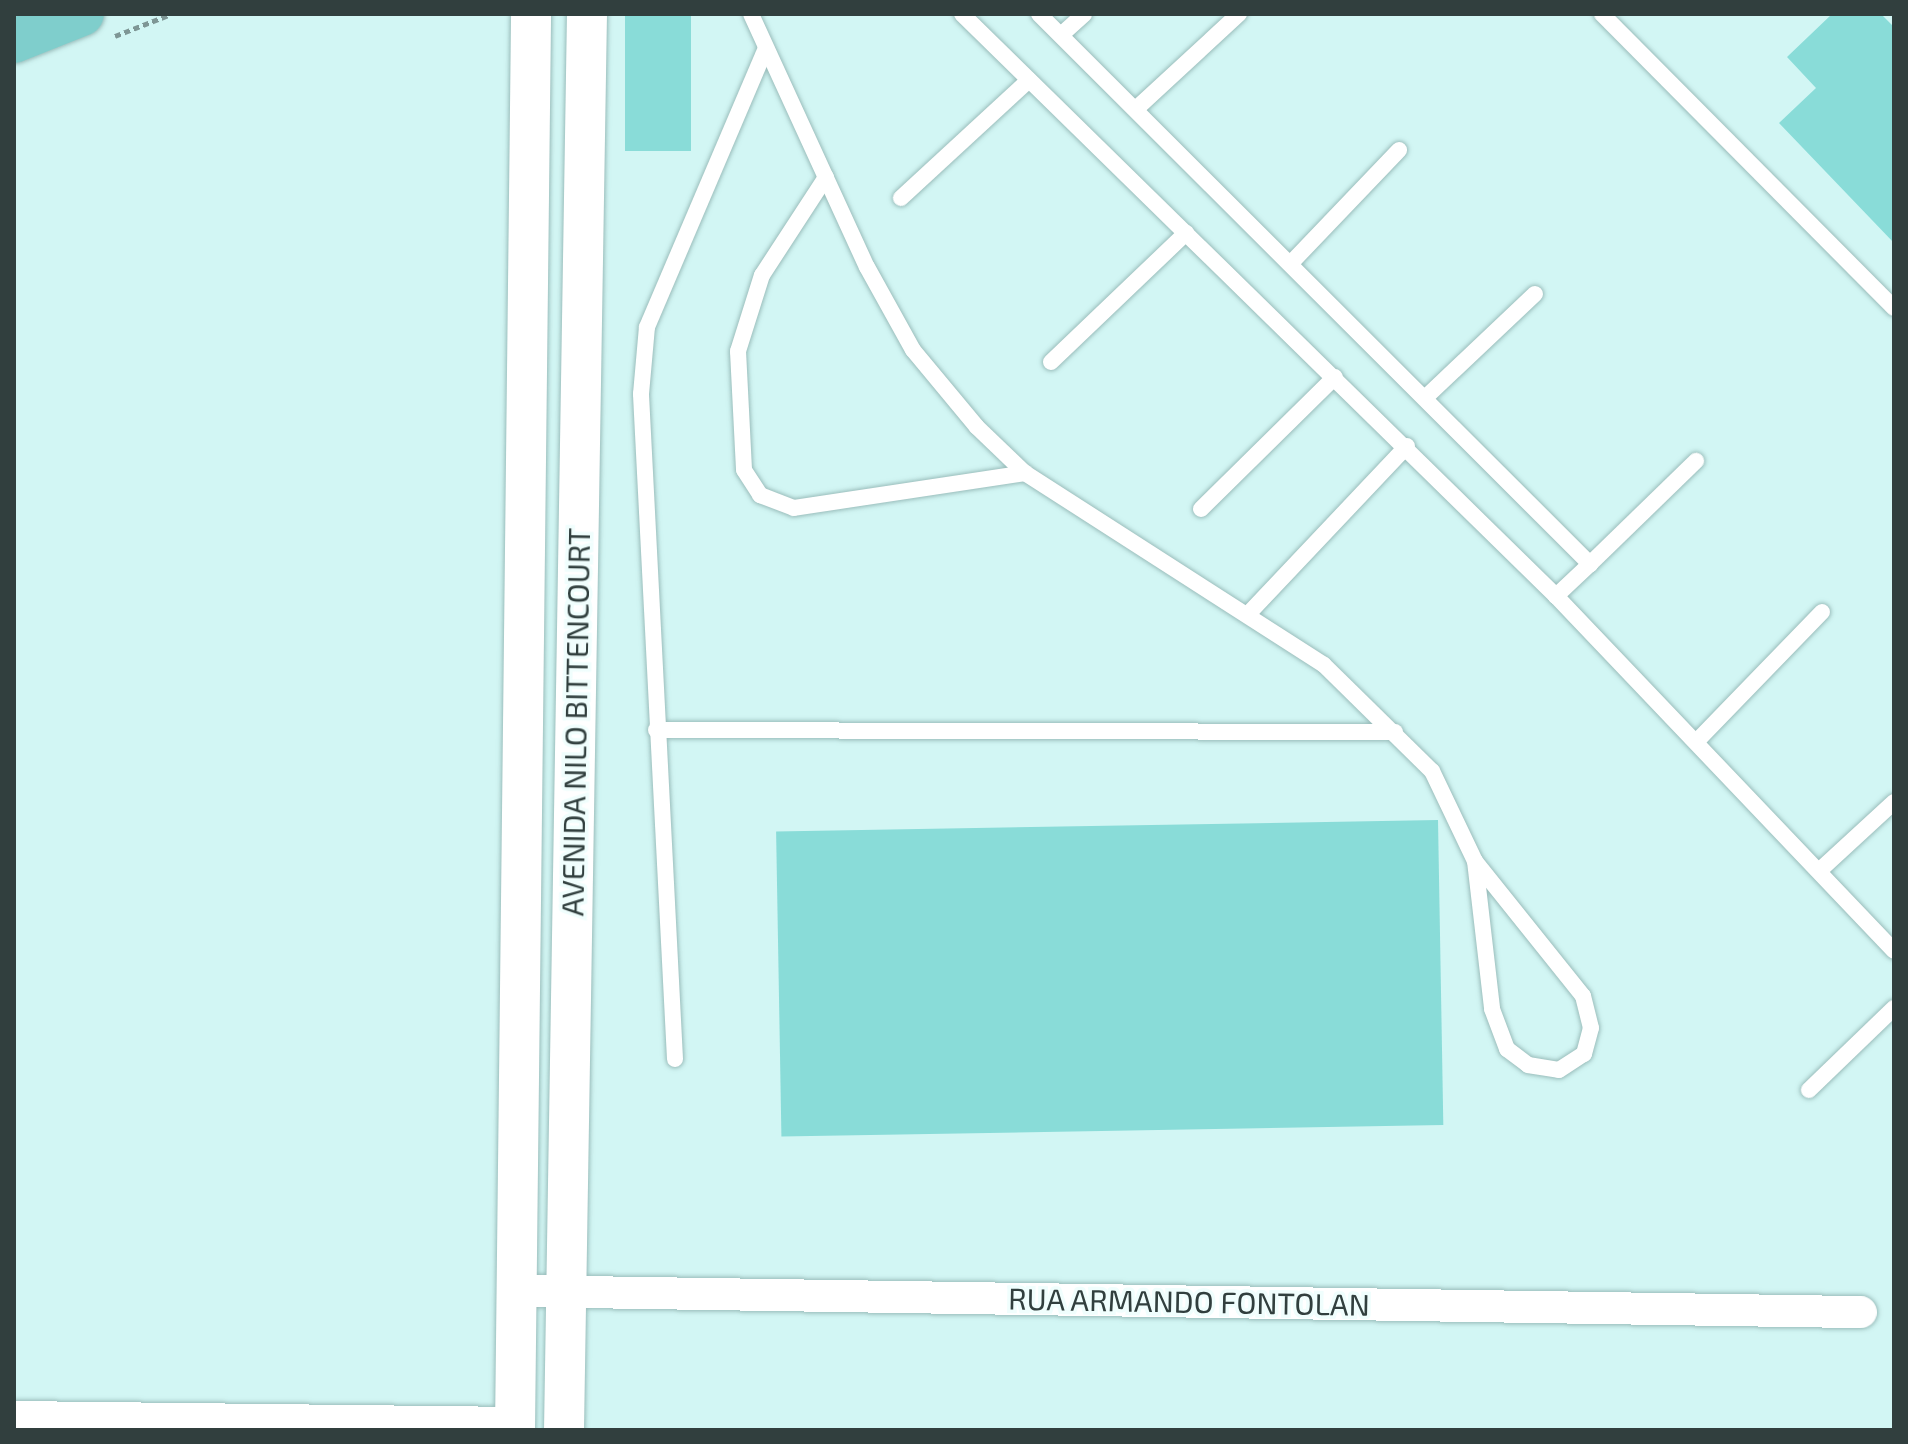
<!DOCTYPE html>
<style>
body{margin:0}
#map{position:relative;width:1908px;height:1444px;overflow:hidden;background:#d2f6f4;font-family:"Exo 2",sans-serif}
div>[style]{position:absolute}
.building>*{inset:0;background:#89dcd8;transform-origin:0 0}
.path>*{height:5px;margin-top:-2.5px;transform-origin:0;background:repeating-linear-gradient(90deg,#7e9695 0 6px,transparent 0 10px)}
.roads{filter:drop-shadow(0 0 2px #9abdbb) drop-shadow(0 0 2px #9abdbb)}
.service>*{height:16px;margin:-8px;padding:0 8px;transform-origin:8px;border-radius:8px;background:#fff}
.minor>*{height:32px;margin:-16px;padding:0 16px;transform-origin:16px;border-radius:16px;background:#fff}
.tertiary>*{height:40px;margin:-20px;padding:0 20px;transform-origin:20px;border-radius:20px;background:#fff}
.primary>*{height:44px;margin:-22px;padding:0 22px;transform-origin:22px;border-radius:22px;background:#7fcecc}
span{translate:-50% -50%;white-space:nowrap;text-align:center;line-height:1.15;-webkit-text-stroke:7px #f0fefd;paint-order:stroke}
.street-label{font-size:30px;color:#313f3e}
.frame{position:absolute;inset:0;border:16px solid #313f3e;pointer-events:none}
</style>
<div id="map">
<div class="building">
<div style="left:625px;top:14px;width:66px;height:137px"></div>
<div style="clip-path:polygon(1832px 14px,1881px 14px,1894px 27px,1894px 243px,1779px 123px,1816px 88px,1787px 57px)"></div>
<div style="left:1438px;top:820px;width:305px;height:662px;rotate:89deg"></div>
</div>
<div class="path">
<div style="left:115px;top:36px;width:60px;rotate:-21.4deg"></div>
</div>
<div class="roads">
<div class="service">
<div style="left:751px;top:14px;width:278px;rotate:65.4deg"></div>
<div style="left:867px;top:267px;width:95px;rotate:61deg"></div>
<div style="left:913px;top:350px;width:100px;rotate:50.3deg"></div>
<div style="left:977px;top:427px;width:66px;rotate:43.8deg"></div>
<div style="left:1025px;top:473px;width:355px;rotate:32.7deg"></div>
<div style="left:1324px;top:665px;width:151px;rotate:44.5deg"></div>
<div style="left:1432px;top:771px;width:100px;rotate:64.5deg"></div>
<div style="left:1475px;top:861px;width:149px;rotate:83.4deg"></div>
<div style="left:1492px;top:1009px;width:43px;rotate:69.4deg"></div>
<div style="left:1507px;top:1049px;width:26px;rotate:37deg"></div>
<div style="left:1528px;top:1065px;width:31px;rotate:9deg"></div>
<div style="left:1559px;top:1070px;width:30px;rotate:-33deg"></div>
<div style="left:1584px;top:1054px;width:27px;rotate:-75deg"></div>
<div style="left:1591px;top:1028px;width:33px;rotate:-104deg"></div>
<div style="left:1583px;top:996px;width:173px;rotate:-128.7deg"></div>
<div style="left:962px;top:14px;width:832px;rotate:44.42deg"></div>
<div style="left:1556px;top:596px;width:490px;rotate:46.4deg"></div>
<div style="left:1039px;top:14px;width:779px;rotate:44.95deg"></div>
<div style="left:1590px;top:564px;width:47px;rotate:136.7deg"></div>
<div style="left:1602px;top:14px;width:414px;rotate:45.2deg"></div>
<div style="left:1061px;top:35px;width:31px;rotate:-42deg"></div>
<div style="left:1137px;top:108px;width:139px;rotate:-42.7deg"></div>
<div style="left:826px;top:177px;width:117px;rotate:123.1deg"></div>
<div style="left:762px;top:275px;width:80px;rotate:107.5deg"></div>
<div style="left:738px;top:351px;width:119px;rotate:87.1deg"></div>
<div style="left:744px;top:470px;width:30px;rotate:57deg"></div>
<div style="left:760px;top:495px;width:36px;rotate:21deg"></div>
<div style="left:794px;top:508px;width:234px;rotate:-8.6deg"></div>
<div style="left:901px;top:198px;width:174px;rotate:-42.7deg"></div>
<div style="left:1292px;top:262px;width:155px;rotate:-46.3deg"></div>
<div style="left:1051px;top:362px;width:187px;rotate:-43.7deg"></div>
<div style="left:1426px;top:397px;width:150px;rotate:-43.4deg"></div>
<div style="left:1201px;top:509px;width:188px;rotate:-44.6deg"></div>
<div style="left:1590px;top:564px;width:148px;rotate:-44.2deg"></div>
<div style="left:1251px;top:611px;width:227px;rotate:-46.6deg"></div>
<div style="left:656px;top:730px;width:739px;rotate:0.16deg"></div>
<div style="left:1696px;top:742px;width:181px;rotate:-45.9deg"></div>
<div style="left:1819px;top:871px;width:102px;rotate:-42.6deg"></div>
<div style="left:675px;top:1059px;width:666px;rotate:-92.93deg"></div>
<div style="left:641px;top:394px;width:67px;rotate:-84.9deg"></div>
<div style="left:647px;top:327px;width:303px;rotate:-66.9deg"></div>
<div style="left:1809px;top:1090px;width:118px;rotate:-44deg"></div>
</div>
<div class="minor">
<div style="left:517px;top:1291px;width:1344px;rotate:0.9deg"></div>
<div style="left:14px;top:1417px;width:502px;rotate:0.68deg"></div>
</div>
<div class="tertiary">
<div style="left:515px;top:1430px;width:1416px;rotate:-89.35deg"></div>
<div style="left:564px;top:1430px;width:1416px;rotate:-89.07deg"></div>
</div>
<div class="primary">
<div style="left:14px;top:41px;width:73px;rotate:-21.7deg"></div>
</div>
</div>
<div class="street-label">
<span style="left:575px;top:722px;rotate:-89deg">AVENIDA NILO BITTENCOURT</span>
<span style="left:1189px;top:1301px;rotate:1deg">RUA ARMANDO FONTOLAN</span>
</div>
<div class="frame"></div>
</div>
